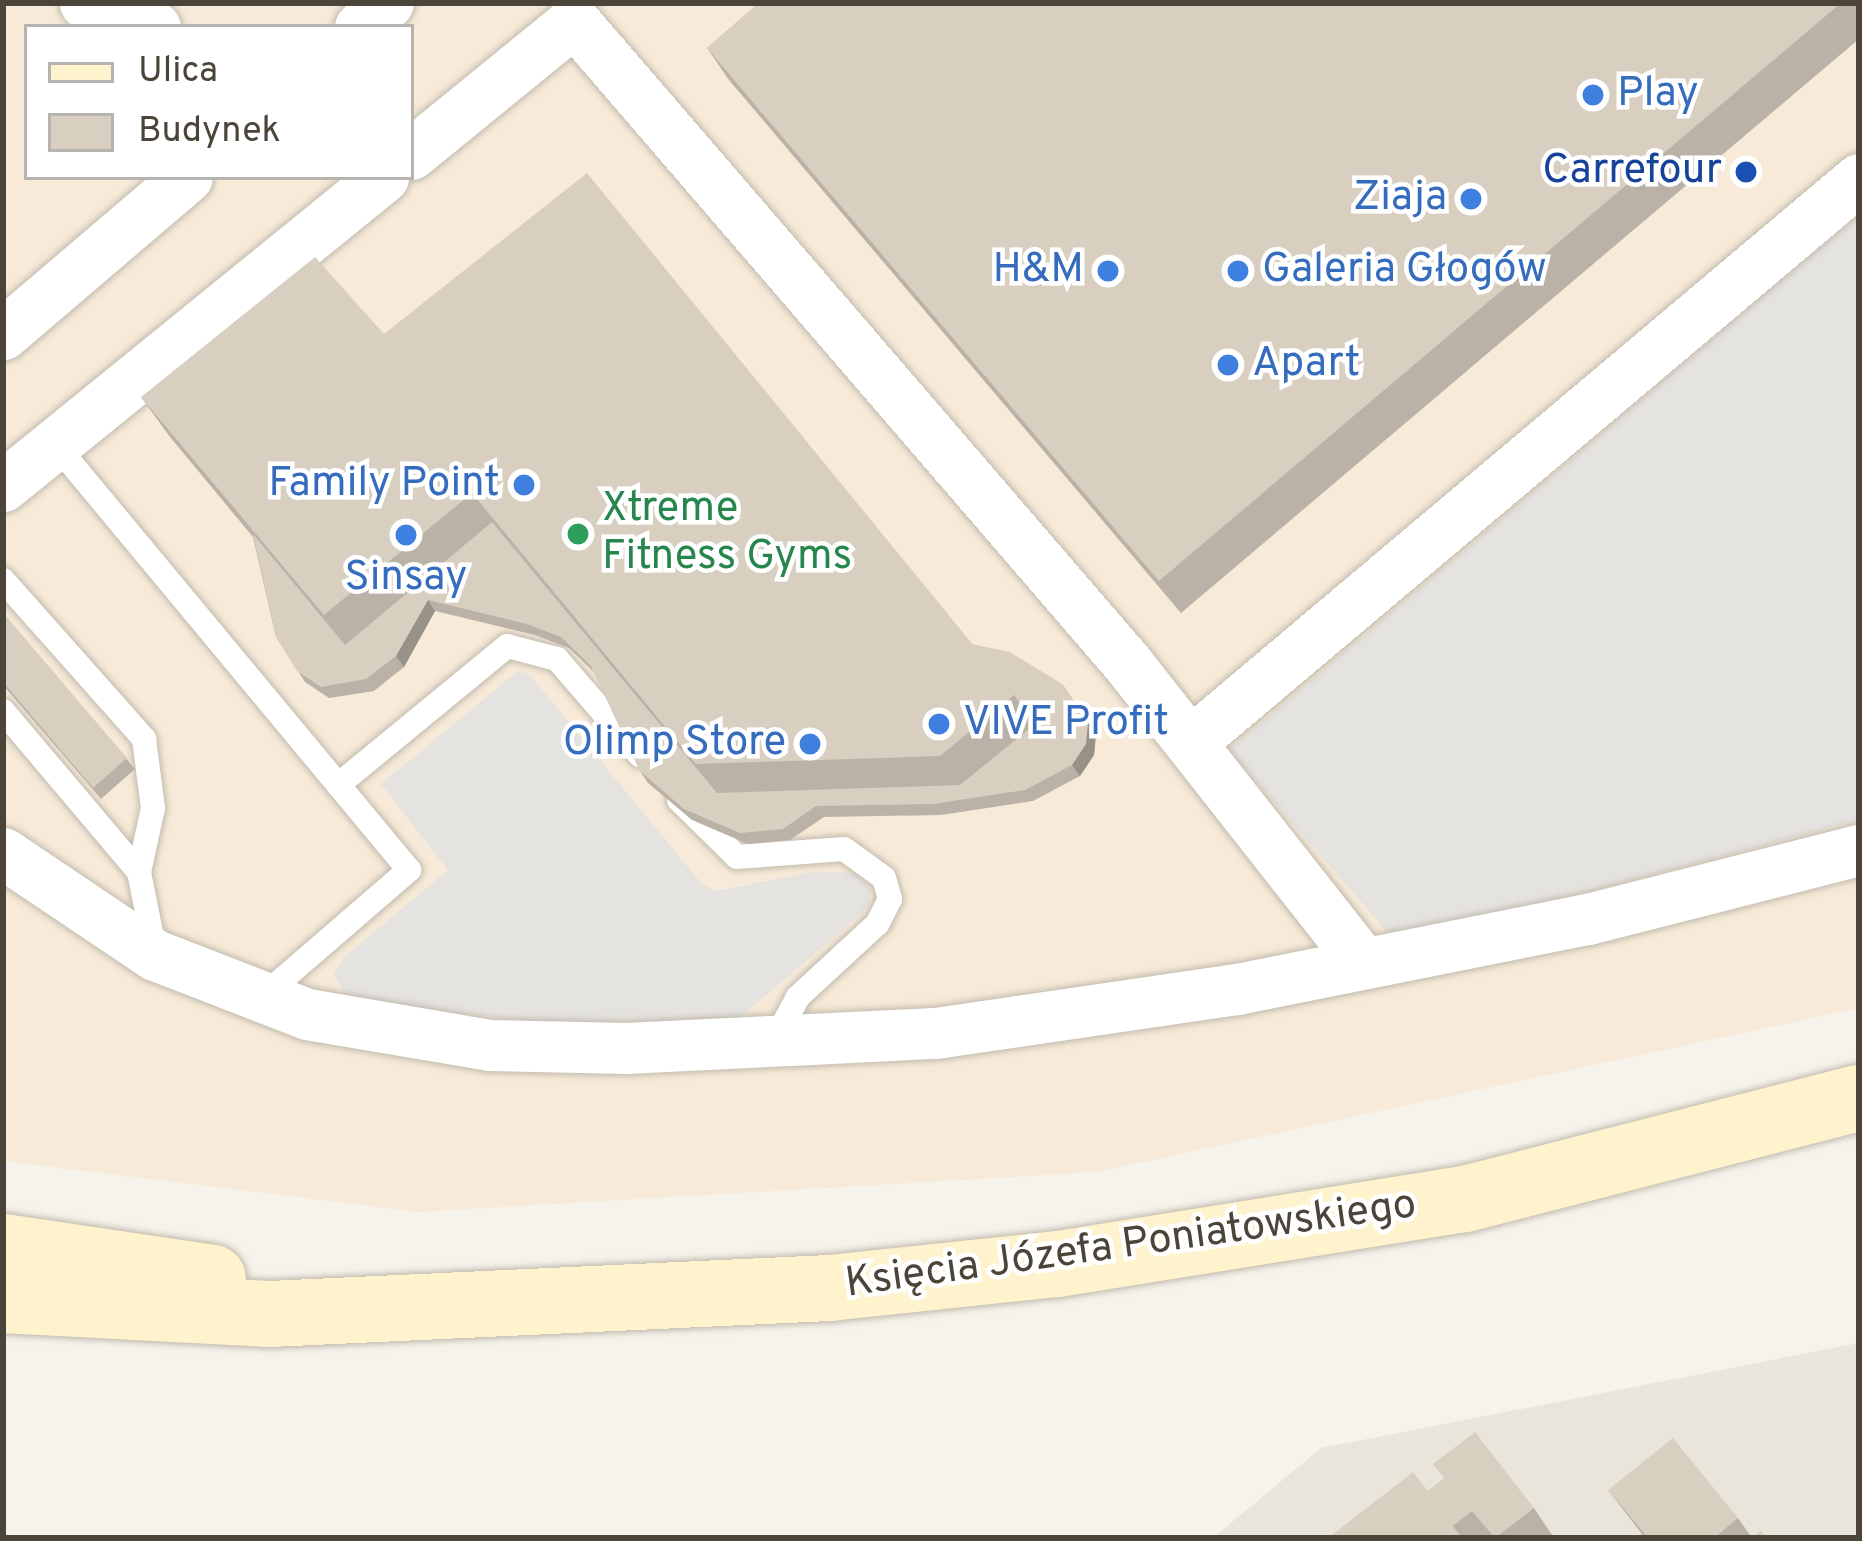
<!DOCTYPE html>
<meta charset="utf-8">
<style>
body{margin:0}
#map{position:relative;width:1862px;height:1541px;overflow:hidden;background:#f6f3ec;font-family:Overpass,sans-serif}
div>[style]{position:absolute}
.residential>*{inset:0;background:#eae5da}
.commercial>*{inset:0;background:#f7ead8}
.parking>*{inset:0;background:#e5e3e0}
.roads{filter:drop-shadow(0 0 3px #c2bbae) drop-shadow(0 0 3px #c2bbae)}
.service>*{height:24px;margin:-12px;padding:0 12px;transform-origin:12px;border-radius:12px;background:#fff}
.minor>*{height:51px;margin:-25.5px;padding:0 25.5px;transform-origin:25.5px;border-radius:25.5px;background:#fff}
.secondary>*{height:66px;margin:-33px;padding:0 33px;transform-origin:33px;border-radius:33px;background:#fff3cd}
.wall>*{inset:0;background:#bab2a6}
.shaded-wall>*{inset:0;background:#979187}
.building>*{inset:0;background:#d8cfc1}
.dots>*{width:33px;height:33px;translate:-50% -50%;box-sizing:border-box;border:6px solid #fff;border-radius:50%}
span{translate:-50% -50%;white-space:nowrap;text-align:center;line-height:1.15;-webkit-text-stroke:9px #fff;paint-order:stroke}
.shop-label{font-size:42px;color:#366cbe}
.left{translate:0 -50%;text-align:left}
.right{translate:-100% -50%;text-align:right}
.transit-label{font-size:42px;color:#164399}
.leisure-label{font-size:42px;color:#27864d}
.street-label{font-size:42px;color:#4b4439}
.frame{position:absolute;inset:0;border:6px solid #4b4439;pointer-events:none}
.legend{position:absolute;left:24px;top:24px;width:390px;height:156px;box-sizing:border-box;background:#fff;border:3px solid #b7b4b0;margin:0;padding:15px 21px;list-style:none;font-size:36px;color:#4b4439}
.legend li{display:flex;align-items:center;gap:24px;height:60px}
.legend b{width:60px;border:3px solid #b7b4b0}
</style>
<div id="map">
<div class="residential">
<div style="clip-path:polygon(1859px 1343px,1859px 1538px,1213px 1538px,1321px 1448px)"></div>
</div>
<div class="commercial">
<div style="clip-path:polygon(evenodd,3px 3px,1859px 3px,1859px 1008px,1097px 1172px,418px 1212px,3px 1161px,3px 3px,27px 27px,411px 27px,411px 177px,27px 177px,27px 27px)"></div>
</div>
<div class="parking">
<div style="clip-path:polygon(1859px 215px,1859px 820px,1396px 942px,1229px 750px)"></div>
<div style="clip-path:polygon(518px 671px,530px 675px,701px 883px,717px 891px,812px 872px,859px 873px,871px 889px,869px 907px,736px 1021px,545px 1023px,349px 1000px,334px 975px,344px 957px,448px 870px,381px 784px)"></div>
</div>
<div class="roads">
<div class="service">
<div style="left:55px;top:444px;width:554px;rotate:50.27deg"></div>
<div style="left:409px;top:870px;width:194px;rotate:139.2deg"></div>
<div style="left:3px;top:580px;width:213px;rotate:48.4deg"></div>
<div style="left:144px;top:739px;width:70px;rotate:82.6deg"></div>
<div style="left:153px;top:808px;width:66px;rotate:102.3deg"></div>
<div style="left:3px;top:711px;width:211px;rotate:49.8deg"></div>
<div style="left:139px;top:872px;width:76px;rotate:78.7deg"></div>
<div style="left:338px;top:785px;width:219px;rotate:-39.4deg"></div>
<div style="left:507px;top:646px;width:52px;rotate:14.6deg"></div>
<div style="left:557px;top:659px;width:127px;rotate:49.2deg"></div>
<div style="left:679px;top:800px;width:81px;rotate:44.5deg"></div>
<div style="left:737px;top:857px;width:107px;rotate:-4.3deg"></div>
<div style="left:844px;top:849px;width:49px;rotate:35.9deg"></div>
<div style="left:884px;top:878px;width:22px;rotate:74deg"></div>
<div style="left:890px;top:899px;width:28px;rotate:117deg"></div>
<div style="left:877px;top:924px;width:108px;rotate:137.3deg"></div>
<div style="left:798px;top:997px;width:50px;rotate:118.6deg"></div>
</div>
<div class="minor">
<div style="left:85px;top:3px;width:74px;rotate:18.9deg"></div>
<div style="left:360px;top:27px;width:37px;rotate:-41deg"></div>
<div style="left:411px;top:154px;width:210px;rotate:-39.2deg"></div>
<div style="left:574px;top:21px;width:849px;rotate:49.25deg"></div>
<div style="left:1128px;top:664px;width:380px;rotate:51.8deg"></div>
<div style="left:3px;top:334px;width:242px;rotate:-40.5deg"></div>
<div style="left:3px;top:486px;width:490px;rotate:-39.1deg"></div>
<div style="left:1192px;top:741px;width:872px;rotate:-40.12deg"></div>
<div style="left:3px;top:853px;width:183px;rotate:33.9deg"></div>
<div style="left:155px;top:955px;width:163px;rotate:21.2deg"></div>
<div style="left:307px;top:1014px;width:186px;rotate:9.6deg"></div>
<div style="left:490px;top:1045px;width:136px;rotate:1.3deg"></div>
<div style="left:626px;top:1048px;width:309px;rotate:-2.8deg"></div>
<div style="left:935px;top:1033px;width:305px;rotate:-8.3deg"></div>
<div style="left:1237px;top:989px;width:358px;rotate:-11.3deg"></div>
<div style="left:1588px;top:919px;width:280px;rotate:-14.3deg"></div>
</div>
<div class="secondary">
<div style="left:3px;top:1247px;width:212px;rotate:8.4deg"></div>
<div style="left:3px;top:1300px;width:267px;rotate:3deg"></div>
<div style="left:270px;top:1314px;width:560px;rotate:-2.66deg"></div>
<div style="left:829px;top:1288px;width:230px;rotate:-6deg"></div>
<div style="left:1058px;top:1264px;width:412px;rotate:-9.1deg"></div>
<div style="left:1465px;top:1199px;width:407px;rotate:-14.4deg"></div>
</div>
</div>
<div class="wall">
<div style="clip-path:polygon(759px 3px,1859px 3px,1859px 39px,1181px 613px,729px 80px,707px 48px)"></div>
<div style="clip-path:polygon(384px 334px,972px 644px,1096px 734px,1094px 755px,1080px 776px,1033px 801px,941px 815px,824px 817px,790px 840px,748px 844px,692px 820px,648px 783px,640px 771px,594px 672px,569px 648px,535px 635px,435px 611px,404px 667px,374px 691px,329px 698px,305px 682px,276px 637px,253px 537px,170px 437px,141px 397px)"></div>
<div style="clip-path:polygon(3px 613px,135px 769px,101px 799px,3px 685px)"></div>
<div style="clip-path:polygon(1608px 1490px,1738px 1518px,1752px 1538px,1645px 1538px)"></div>
<div style="clip-path:polygon(1428px 1491px,1534px 1508px,1554px 1538px,1328px 1538px)"></div>
</div>
<div class="shaded-wall">
<div style="clip-path:polygon(428px 600px,435px 611px,404px 667px,396px 656px)"></div>
<div style="clip-path:polygon(1062px 684px,1096px 734px,1094px 755px,1080px 776px,1072px 765px)"></div>
</div>
<div class="building">
<div style="clip-path:polygon(759px 3px,1841px 3px,1159px 581px,707px 48px)"></div>
<div style="clip-path:polygon(587px 173px,1014px 695px,940px 756px,696px 764px,472px 493px,324px 615px,141px 397px,315px 257px,384px 334px)"></div>
<div style="clip-path:polygon(492px 522px,717px 793px,960px 785px,1035px 724px,1014px 695px,972px 644px,1010px 652px,1062px 684px,1088px 723px,1086px 744px,1072px 765px,1025px 790px,933px 804px,816px 806px,783px 829px,740px 833px,684px 809px,640px 771px,591px 666px,561px 637px,527px 624px,428px 600px,396px 656px,366px 679px,321px 687px,297px 671px,276px 637px,253px 534px,345px 645px)"></div>
<div style="clip-path:polygon(3px 613px,127px 758px,93px 788px,3px 682px)"></div>
<div style="clip-path:polygon(1475px 1432px,1534px 1508px,1495px 1538px,1472px 1511px,1453px 1526px,1462px 1538px,1328px 1538px,1413px 1472px,1428px 1491px,1444px 1478px,1433px 1464px)"></div>
<div style="clip-path:polygon(1673px 1438px,1738px 1518px,1714px 1538px,1648px 1538px,1608px 1490px)"></div>
<div style="clip-path:polygon(1761px 1531px,1767px 1538px,1752px 1538px)"></div>
</div>
<div class="dots">
<div style="left:1593px;top:95px;background:#3f7fe0"></div>
<div style="left:1746px;top:172px;background:#1a4fb4"></div>
<div style="left:1471px;top:199px;background:#3f7fe0"></div>
<div style="left:1108px;top:271px;background:#3f7fe0"></div>
<div style="left:1238px;top:271px;background:#3f7fe0"></div>
<div style="left:1228px;top:365px;background:#3f7fe0"></div>
<div style="left:524px;top:485px;background:#3f7fe0"></div>
<div style="left:578px;top:534px;background:#2e9e5b"></div>
<div style="left:406px;top:535px;background:#3f7fe0"></div>
<div style="left:939px;top:724px;background:#3f7fe0"></div>
<div style="left:810px;top:744px;background:#3f7fe0"></div>
</div>
<div class="shop-label">
<span class="left" style="left:1617px;top:95px">Play</span>
<span class="right" style="left:1447px;top:199px">Ziaja</span>
<span class="right" style="left:1084px;top:271px">H&amp;M</span>
<span class="left" style="left:1262px;top:271px">Galeria Głogów</span>
<span class="left" style="left:1252px;top:365px">Apart</span>
<span class="right" style="left:500px;top:485px">Family Point</span>
<span style="left:406px;top:579px">Sinsay</span>
<span class="left" style="left:963px;top:724px">VIVE Profit</span>
<span class="right" style="left:786px;top:744px">Olimp Store</span>
</div>
<div class="transit-label">
<span class="right" style="left:1722px;top:172px">Carrefour</span>
</div>
<div class="leisure-label">
<span class="left" style="left:602px;top:534px">Xtreme<br>Fitness Gyms</span>
</div>
<div class="street-label">
<span style="left:1131px;top:1246px;rotate:-8deg">Księcia Józefa Poniatowskiego</span>
</div>
<div class="frame"></div>
<ul class="legend">
<li><b style="height:15px;background:#fff3cd"></b>Ulica</li>
<li><b style="height:33px;background:#d8cfc1"></b>Budynek</li>
</ul>
</div>
